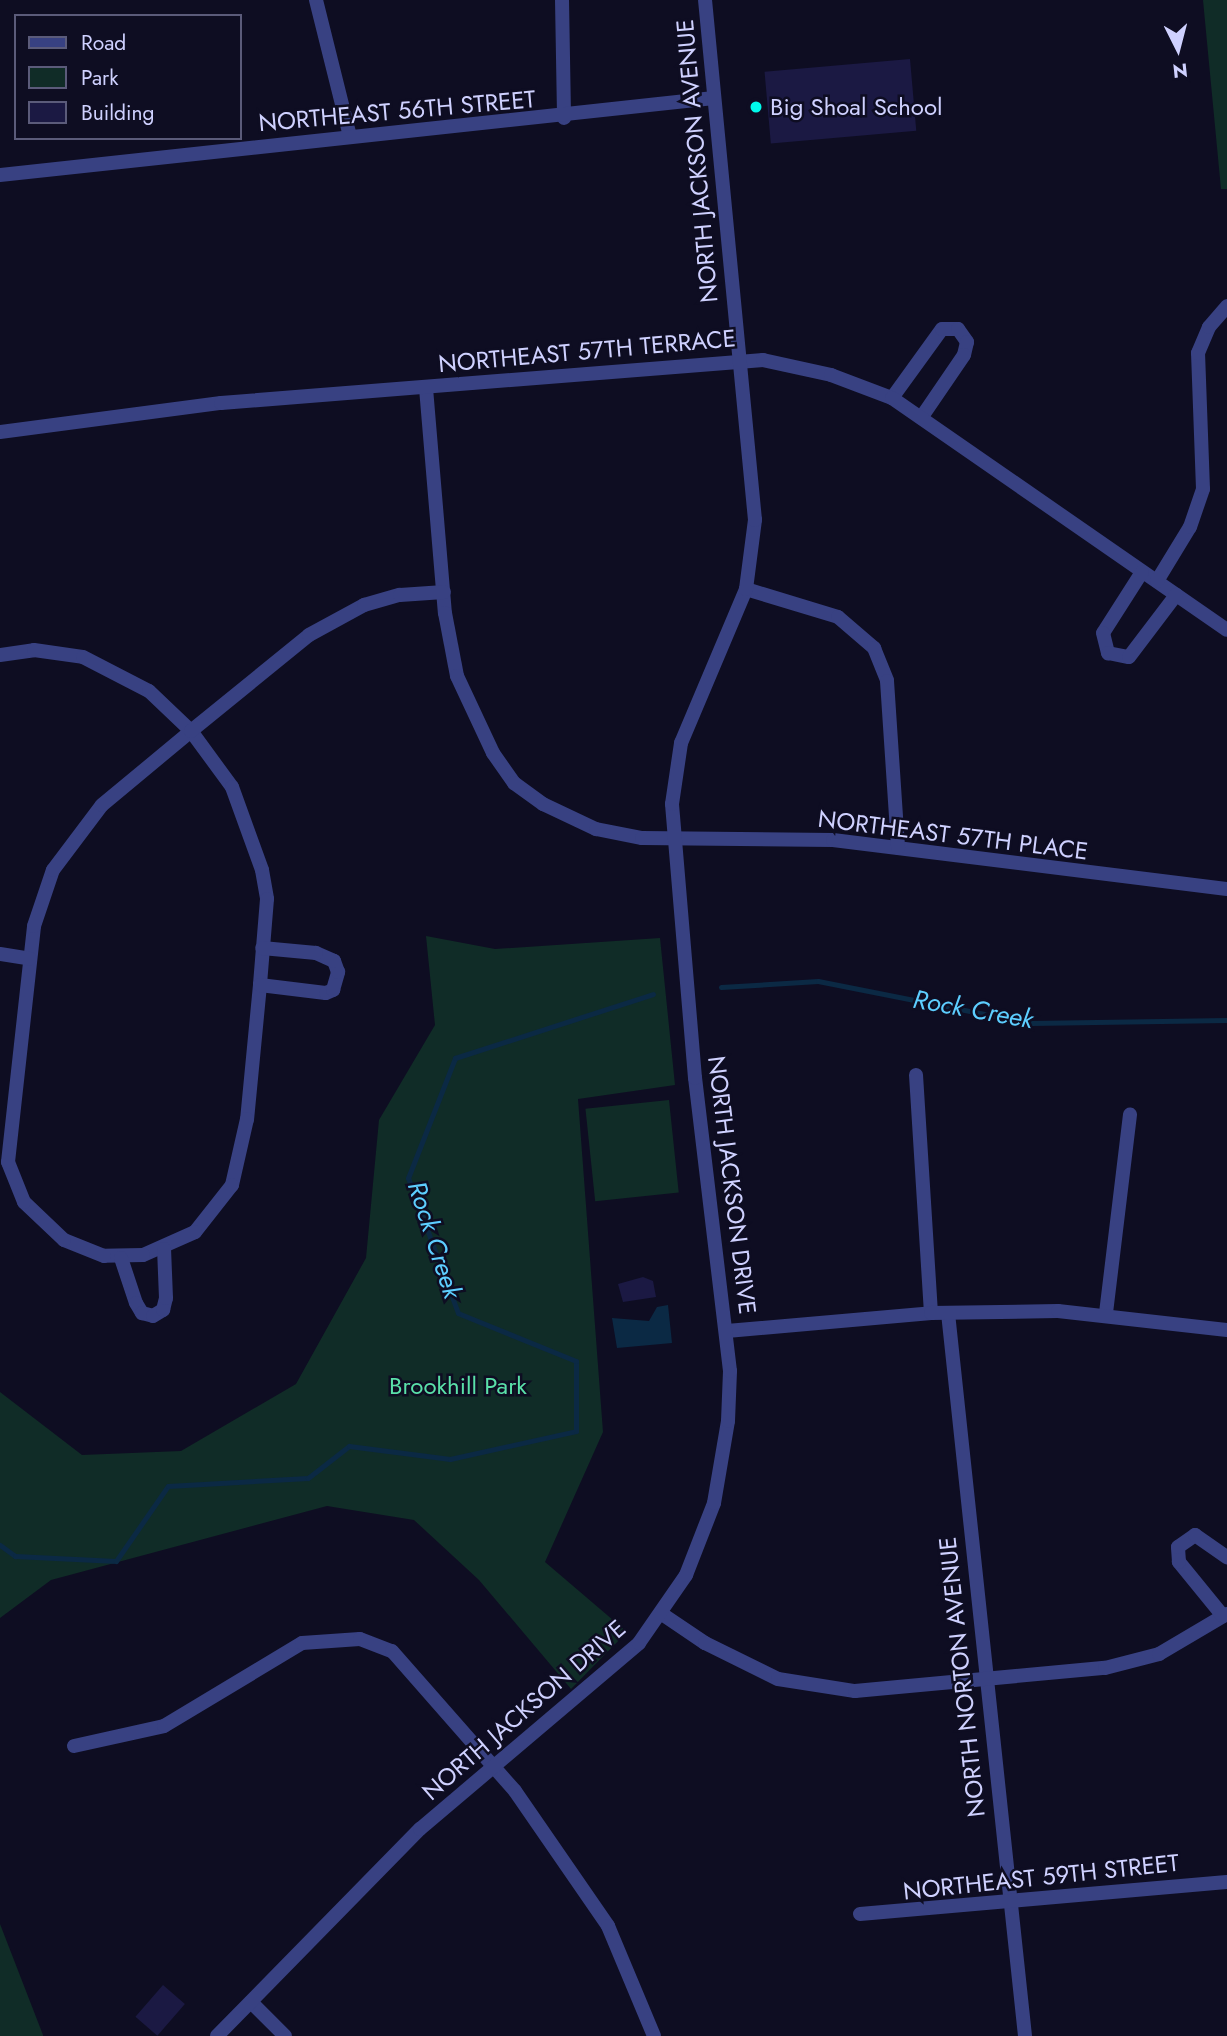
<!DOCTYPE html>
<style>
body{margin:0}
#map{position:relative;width:1227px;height:2036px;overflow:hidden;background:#0e0d22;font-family:Jost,sans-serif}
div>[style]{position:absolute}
.green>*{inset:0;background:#102c27;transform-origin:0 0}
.water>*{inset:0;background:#0b2944}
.stream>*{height:5px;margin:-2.5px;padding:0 2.5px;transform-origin:2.5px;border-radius:2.5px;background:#0b2944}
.building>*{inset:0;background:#1b1943;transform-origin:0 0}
.minor>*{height:14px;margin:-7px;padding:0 7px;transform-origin:7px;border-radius:7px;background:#384182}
.dots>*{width:19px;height:19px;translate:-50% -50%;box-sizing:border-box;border:4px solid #0e0d22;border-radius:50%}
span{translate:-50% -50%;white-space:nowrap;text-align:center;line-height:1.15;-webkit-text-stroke:5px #0e0d22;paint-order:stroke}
.poi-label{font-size:24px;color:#cfd1ff}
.left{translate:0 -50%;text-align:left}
.street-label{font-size:24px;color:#cfd1ff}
.park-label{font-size:24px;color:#5ae0a9}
.water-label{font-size:26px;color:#5dceff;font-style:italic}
.legend{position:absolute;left:14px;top:14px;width:228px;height:126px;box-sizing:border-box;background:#0e0d22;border:2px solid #5b5b7a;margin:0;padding:9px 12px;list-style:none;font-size:21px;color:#cfd1ff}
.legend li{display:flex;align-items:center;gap:14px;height:35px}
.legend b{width:35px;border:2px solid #5b5b7a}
.north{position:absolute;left:1143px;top:14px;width:70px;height:70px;-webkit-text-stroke:5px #0e0d22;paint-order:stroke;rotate:174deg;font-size:19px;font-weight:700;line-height:28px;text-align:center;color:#cfd1ff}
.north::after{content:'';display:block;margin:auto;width:24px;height:32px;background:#cfd1ff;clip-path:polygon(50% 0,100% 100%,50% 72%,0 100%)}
</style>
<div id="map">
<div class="green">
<div style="clip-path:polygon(1203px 0,1227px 0,1227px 189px,1221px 189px)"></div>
<div style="clip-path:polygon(426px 936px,495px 949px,660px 938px,675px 1085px,578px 1099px,603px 1432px,545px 1562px,627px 1632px,571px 1689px,479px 1580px,414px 1520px,327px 1506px,51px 1580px,0 1618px,0 1392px,82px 1455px,181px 1451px,296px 1384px,366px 1258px,379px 1120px,435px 1025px)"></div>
<div style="left:669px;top:1100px;width:93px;height:84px;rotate:84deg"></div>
<div style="clip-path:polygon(0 1924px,43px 2035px,43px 2036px,0 2036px)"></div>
</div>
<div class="water">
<div style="clip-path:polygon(668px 1305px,672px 1343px,617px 1348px,612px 1318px,649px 1321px,657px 1307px)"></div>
</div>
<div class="stream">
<div style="left:721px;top:987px;width:97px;rotate:-3.5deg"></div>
<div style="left:818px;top:981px;width:217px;rotate:11.2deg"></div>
<div style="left:1031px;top:1023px;width:196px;rotate:-0.9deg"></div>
<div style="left:0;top:1545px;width:19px;rotate:36deg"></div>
<div style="left:15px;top:1556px;width:101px;rotate:2.8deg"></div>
<div style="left:116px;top:1561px;width:91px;rotate:-55.3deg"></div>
<div style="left:168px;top:1486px;width:140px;rotate:-3.3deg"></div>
<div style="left:308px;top:1478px;width:52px;rotate:-38deg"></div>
<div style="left:349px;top:1446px;width:102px;rotate:7.3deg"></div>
<div style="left:450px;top:1459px;width:129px;rotate:-12.5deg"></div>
<div style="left:576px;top:1431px;width:70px;rotate:-90deg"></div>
<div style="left:576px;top:1361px;width:127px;rotate:-157.9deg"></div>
<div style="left:458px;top:1313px;width:144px;rotate:-110.3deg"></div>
<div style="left:408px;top:1178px;width:129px;rotate:-68.6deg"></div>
<div style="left:455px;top:1058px;width:208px;rotate:-17.9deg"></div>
</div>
<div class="building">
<div style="left:910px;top:59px;width:72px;height:146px;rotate:85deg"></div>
<div style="clip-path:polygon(643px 1277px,653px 1281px,656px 1297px,623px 1302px,618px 1284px)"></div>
<div style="left:163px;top:1985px;width:29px;height:42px;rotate:41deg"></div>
</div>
<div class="minor">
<div style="left:316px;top:0;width:140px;rotate:76deg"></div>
<div style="left:562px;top:0;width:118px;rotate:89deg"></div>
<div style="left:0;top:175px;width:718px;rotate:-6.16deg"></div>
<div style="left:426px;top:388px;width:226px;rotate:85.2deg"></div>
<div style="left:445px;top:613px;width:64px;rotate:79.2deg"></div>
<div style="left:457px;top:676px;width:85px;rotate:64.9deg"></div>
<div style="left:493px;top:753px;width:37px;rotate:55deg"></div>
<div style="left:514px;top:783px;width:36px;rotate:36deg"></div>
<div style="left:543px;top:804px;width:59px;rotate:25.3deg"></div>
<div style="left:596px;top:829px;width:47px;rotate:11.1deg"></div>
<div style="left:642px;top:838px;width:191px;rotate:0.6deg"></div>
<div style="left:833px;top:840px;width:397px;rotate:7.1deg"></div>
<div style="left:892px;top:398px;width:85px;rotate:-54.1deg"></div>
<div style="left:942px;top:329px;width:16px"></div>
<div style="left:958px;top:329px;width:16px;rotate:55deg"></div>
<div style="left:967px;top:342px;width:13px;rotate:103deg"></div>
<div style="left:964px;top:355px;width:76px;rotate:124.3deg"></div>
<div style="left:0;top:432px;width:223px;rotate:-7.5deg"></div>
<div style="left:221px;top:403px;width:544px;rotate:-4.54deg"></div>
<div style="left:763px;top:360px;width:70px;rotate:12.4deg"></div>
<div style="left:831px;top:375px;width:65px;rotate:20.7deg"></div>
<div style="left:892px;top:398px;width:407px;rotate:34.7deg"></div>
<div style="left:1142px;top:572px;width:72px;rotate:122.6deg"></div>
<div style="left:1103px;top:633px;width:21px;rotate:76deg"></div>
<div style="left:1108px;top:653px;width:21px;rotate:11deg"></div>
<div style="left:1129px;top:657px;width:78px;rotate:-52.8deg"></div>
<div style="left:1157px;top:581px;width:63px;rotate:-58.6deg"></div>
<div style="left:1190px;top:527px;width:40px;rotate:-71.1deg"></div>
<div style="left:1203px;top:489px;width:136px;rotate:-92.1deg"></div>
<div style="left:1198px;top:353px;width:28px;rotate:-67deg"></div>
<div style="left:1209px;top:327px;width:28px;rotate:-49deg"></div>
<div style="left:746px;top:589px;width:96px;rotate:16.9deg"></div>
<div style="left:838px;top:617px;width:48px;rotate:40.7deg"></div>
<div style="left:874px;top:648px;width:35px;rotate:68deg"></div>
<div style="left:887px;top:681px;width:167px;rotate:86.2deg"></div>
<div style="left:0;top:655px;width:34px;rotate:-8deg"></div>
<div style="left:34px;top:650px;width:49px;rotate:8.1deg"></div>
<div style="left:83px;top:657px;width:74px;rotate:27.3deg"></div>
<div style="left:149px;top:691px;width:58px;rotate:43.6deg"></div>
<div style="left:191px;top:731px;width:69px;rotate:53.8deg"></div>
<div style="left:232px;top:787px;width:88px;rotate:70.1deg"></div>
<div style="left:262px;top:870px;width:29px;rotate:80deg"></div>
<div style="left:267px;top:899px;width:86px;rotate:94.7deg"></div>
<div style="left:260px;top:985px;width:135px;rotate:95.5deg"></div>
<div style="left:247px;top:1119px;width:68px;rotate:102.8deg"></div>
<div style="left:232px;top:1185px;width:60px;rotate:128.2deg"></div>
<div style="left:195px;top:1232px;width:57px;rotate:156.1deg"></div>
<div style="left:143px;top:1255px;width:39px;rotate:179deg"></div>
<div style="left:104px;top:1256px;width:43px;rotate:-158.2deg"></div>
<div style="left:64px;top:1240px;width:55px;rotate:-136.5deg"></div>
<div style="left:24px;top:1202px;width:43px;rotate:-111.8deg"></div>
<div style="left:8px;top:1162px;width:237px;rotate:-83.7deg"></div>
<div style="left:34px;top:926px;width:59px;rotate:-71.3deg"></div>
<div style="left:53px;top:870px;width:81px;rotate:-53deg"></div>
<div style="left:102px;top:805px;width:116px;rotate:-39.7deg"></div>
<div style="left:191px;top:731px;width:152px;rotate:-39.1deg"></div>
<div style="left:309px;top:635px;width:63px;rotate:-28.6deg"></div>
<div style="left:364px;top:605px;width:37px;rotate:-16deg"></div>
<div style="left:400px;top:595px;width:44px;rotate:-3.9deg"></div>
<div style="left:0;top:954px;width:30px;rotate:9deg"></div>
<div style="left:260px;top:985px;width:66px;rotate:6.9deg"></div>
<div style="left:326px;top:993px;width:8px;rotate:-23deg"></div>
<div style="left:333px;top:990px;width:19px;rotate:-74deg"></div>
<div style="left:338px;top:972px;width:12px;rotate:-110deg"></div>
<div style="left:334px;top:961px;width:20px;rotate:-156deg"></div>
<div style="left:316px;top:953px;width:54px;rotate:-174.7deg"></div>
<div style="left:916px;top:1075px;width:238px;rotate:86.4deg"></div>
<div style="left:121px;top:1258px;width:47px;rotate:71.6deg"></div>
<div style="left:136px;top:1303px;width:12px;rotate:59deg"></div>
<div style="left:142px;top:1313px;width:11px;rotate:15deg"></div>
<div style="left:153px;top:1316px;width:12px;rotate:-31deg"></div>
<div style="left:163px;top:1310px;width:12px;rotate:-76deg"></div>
<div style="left:166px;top:1298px;width:49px;rotate:-92.3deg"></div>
<div style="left:948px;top:1313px;width:727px;rotate:83.92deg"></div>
<div style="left:1106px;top:1313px;width:200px;rotate:-83.1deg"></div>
<div style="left:727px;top:1331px;width:205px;rotate:-5deg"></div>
<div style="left:931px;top:1313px;width:127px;rotate:-0.9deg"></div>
<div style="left:1058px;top:1311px;width:170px;rotate:6.4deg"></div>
<div style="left:662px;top:1614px;width:52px;rotate:34deg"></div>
<div style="left:705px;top:1643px;width:81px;rotate:26.3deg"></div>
<div style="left:778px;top:1679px;width:78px;rotate:8.9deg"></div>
<div style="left:855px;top:1691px;width:251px;rotate:-5.3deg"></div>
<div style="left:1105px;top:1668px;width:56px;rotate:-14.5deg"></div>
<div style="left:1159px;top:1654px;width:79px;rotate:-30.5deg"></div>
<div style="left:1223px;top:1616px;width:70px;rotate:-129.2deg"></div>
<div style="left:1179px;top:1562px;width:15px;rotate:-94deg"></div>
<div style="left:1178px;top:1547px;width:21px;rotate:-35deg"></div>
<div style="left:1195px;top:1535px;width:39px;rotate:35deg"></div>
<div style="left:74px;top:1746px;width:92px;rotate:-12.5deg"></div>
<div style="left:164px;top:1726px;width:161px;rotate:-31deg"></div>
<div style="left:302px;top:1643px;width:58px;rotate:-3.9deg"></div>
<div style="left:360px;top:1639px;width:34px;rotate:21deg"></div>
<div style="left:392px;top:1651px;width:186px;rotate:48.7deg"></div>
<div style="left:515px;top:1791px;width:164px;rotate:55.4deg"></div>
<div style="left:608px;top:1926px;width:119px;rotate:67.3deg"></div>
<div style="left:860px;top:1914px;width:368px;rotate:-5deg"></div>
<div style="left:251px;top:2002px;width:48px;rotate:45deg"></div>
<div style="left:217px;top:2036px;width:290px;rotate:-45.6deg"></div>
<div style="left:420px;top:1829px;width:287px;rotate:-40.3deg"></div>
<div style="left:639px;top:1643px;width:83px;rotate:-55.3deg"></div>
<div style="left:686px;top:1575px;width:77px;rotate:-68.7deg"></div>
<div style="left:714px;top:1503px;width:83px;rotate:-80.3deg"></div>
<div style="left:728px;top:1421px;width:50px;rotate:-87.7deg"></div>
<div style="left:730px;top:1371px;width:295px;rotate:-96.8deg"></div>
<div style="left:695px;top:1078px;width:275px;rotate:-94.8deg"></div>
<div style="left:672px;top:804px;width:62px;rotate:-81.6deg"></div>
<div style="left:681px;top:743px;width:167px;rotate:-67.1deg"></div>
<div style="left:746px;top:589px;width:70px;rotate:-82.6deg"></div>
<div style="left:755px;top:520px;width:522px;rotate:-95.49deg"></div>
</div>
<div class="dots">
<div style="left:756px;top:107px;background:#00faeb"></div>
</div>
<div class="poi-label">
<span class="left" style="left:770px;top:107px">Big Shoal School</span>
</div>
<div class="street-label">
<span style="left:397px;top:111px;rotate:-5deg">NORTHEAST 56TH STREET</span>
<span style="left:697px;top:161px;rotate:-95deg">NORTH JACKSON AVENUE</span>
<span style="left:587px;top:351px;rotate:-5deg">NORTHEAST 57TH TERRACE</span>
<span style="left:953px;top:835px;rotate:7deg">NORTHEAST 57TH PLACE</span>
<span style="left:732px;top:1185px;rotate:83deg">NORTH JACKSON DRIVE</span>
<span style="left:962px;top:1677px;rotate:-96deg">NORTH NORTON AVENUE</span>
<span style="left:524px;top:1710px;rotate:-41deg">NORTH JACKSON DRIVE</span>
<span style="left:1041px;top:1877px;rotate:-6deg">NORTHEAST 59TH STREET</span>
</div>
<div class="park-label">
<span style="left:458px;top:1386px">Brookhill Park</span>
</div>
<div class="water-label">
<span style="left:973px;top:1010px;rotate:10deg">Rock Creek</span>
<span style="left:434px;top:1240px;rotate:72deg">Rock Creek</span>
</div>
<ul class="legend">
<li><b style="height:9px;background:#384182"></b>Road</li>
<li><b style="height:19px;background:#102c27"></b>Park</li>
<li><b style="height:19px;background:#1b1943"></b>Building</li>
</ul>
<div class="north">N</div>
</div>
